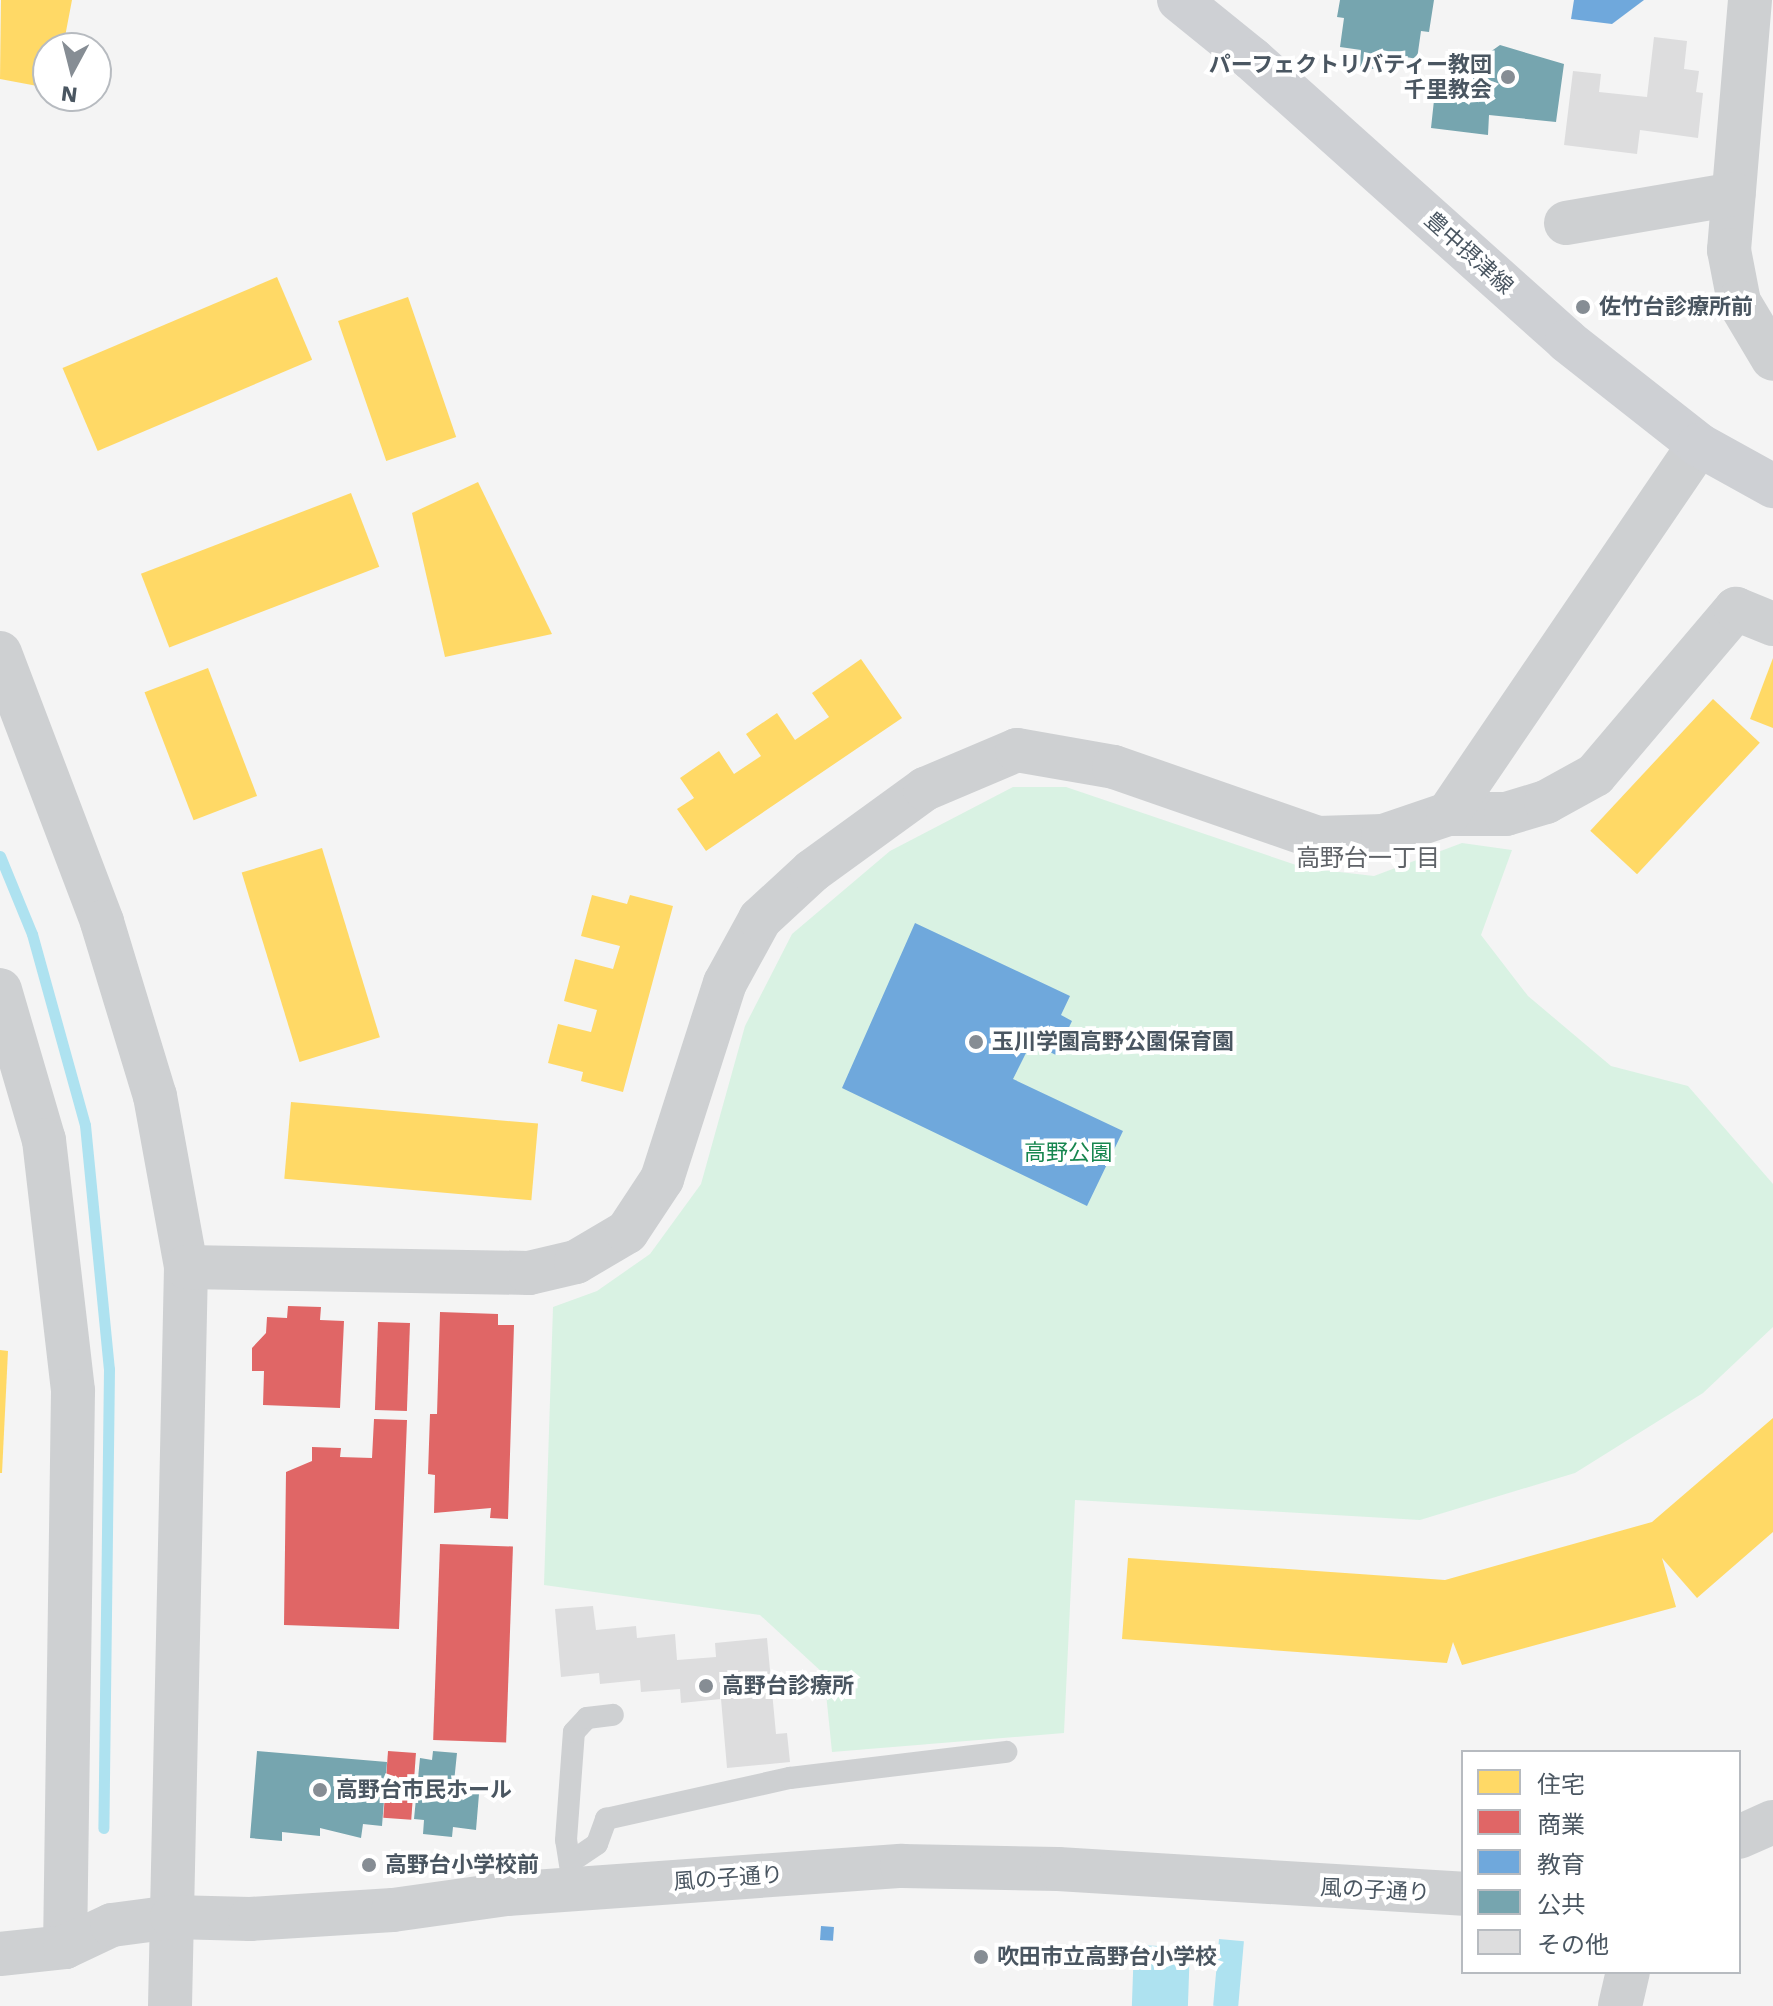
<!DOCTYPE html>
<meta charset="utf-8">
<style>
body{margin:0}
#map{position:relative;width:1773px;height:2006px;overflow:hidden;background:#f4f4f4;font-family:"Work Sans","Noto Sans JP",sans-serif}
div>[style]{position:absolute}
.green>*{inset:0;background:#d9f2e3}
.water>*{inset:0;background:#aee2f0;transform-origin:0 0}
.homes>*{inset:0;background:#ffd966;transform-origin:0 0}
.shops>*{inset:0;background:#e06666;transform-origin:0 0}
.schools>*{inset:0;background:#6fa8dc;transform-origin:0 0}
.public>*{inset:0;background:#76a5af}
.stream>*{height:11px;margin:-5.5px;padding:0 5.5px;transform-origin:5.5px;border-radius:5.5px;background:#aee2f0}
.building>*{inset:0;background:#ddddde}
.service>*{height:22px;margin:-11px;padding:0 11px;transform-origin:11px;border-radius:11px;background:#ced0d2}
.minor>*{height:44px;margin:-22px;padding:0 22px;transform-origin:22px;border-radius:22px;background:#ced0d2}
.tertiary>*{height:44px;margin:-22px;padding:0 22px;transform-origin:22px;border-radius:22px;background:#ced0d2}
.secondary>*{height:44px;margin:-22px;padding:0 22px;transform-origin:22px;border-radius:22px;background:#ced0d4}
.dots>*{width:22px;height:22px;translate:-50% -50%;box-sizing:border-box;border:4px solid #fff;border-radius:50%}
span{translate:-50% -50%;white-space:nowrap;text-align:center;line-height:1.15;-webkit-text-stroke:8px #fff;paint-order:stroke}
.poi-label{font-size:22px;color:#4a5661;font-weight:700}
.right{translate:-100% -50%;text-align:right}
.left{translate:0 -50%;text-align:left}
.street-label{font-size:22px;color:#4a5661}
.park-label{font-size:22px;color:#17864f}
.neighbourhood-label{font-size:24px;color:#5f6368}
.legend{position:absolute;left:1461px;top:1750px;width:280px;height:224px;box-sizing:border-box;background:#fff;border:2px solid #b7bbc0;margin:0;padding:10px 14px;list-style:none;font-size:24px;color:#4a5661}
.legend li{display:flex;align-items:center;gap:16px;height:40px}
.legend b{width:40px;border:2px solid #b7bbc0}
.north{position:absolute;left:32px;top:32px;width:80px;height:80px;box-sizing:border-box;background:#fff;border:2px solid #b7bbc0;border-radius:50%;rotate:187deg;font-size:22px;font-weight:700;line-height:32px;text-align:center;color:#4a5661}
.north::after{content:'';display:block;margin:auto;width:28px;height:36px;background:#868d94;clip-path:polygon(50% 0,100% 100%,50% 72%,0 100%)}
</style>
<div id="map">
<div class="green">
<div style="clip-path:polygon(1013px 787px,1066px 787px,1305px 868px,1374px 876px,1462px 843px,1512px 850px,1481px 935px,1528px 996px,1611px 1066px,1688px 1086px,1773px 1184px,1773px 1327px,1703px 1393px,1575px 1473px,1420px 1520px,1075px 1500px,1064px 1733px,832px 1752px,824px 1674px,760px 1615px,544px 1585px,553px 1307px,597px 1291px,650px 1254px,701px 1184px,745px 1026px,792px 934px,890px 851px)"></div>
</div>
<div class="water">
<div style="left:1219px;top:1939px;width:25px;height:67px;rotate:5deg"></div>
<div style="left:1134px;top:1945px;width:56px;height:61px;rotate:2deg"></div>
</div>
<div class="homes">
<div style="clip-path:polygon(1px 0,72px 0,64px 42px,87px 48px,48px 48px,48px 88px,0 79px)"></div>
<div style="left:277px;top:277px;width:90px;height:233px;rotate:67deg"></div>
<div style="left:408px;top:297px;width:148px;height:74px;rotate:71deg"></div>
<div style="clip-path:polygon(478px 482px,552px 634px,445px 657px,412px 513px)"></div>
<div style="left:351px;top:493px;width:79px;height:225px;rotate:69deg"></div>
<div style="clip-path:polygon(1773px 658px,1773px 728px,1750px 719px)"></div>
<div style="clip-path:polygon(861px 659px,902px 718px,706px 851px,677px 809px,694px 798px,680px 778px,719px 751px,734px 774px,761px 756px,746px 734px,777px 713px,795px 740px,829px 717px,812px 693px)"></div>
<div style="left:208px;top:668px;width:137px;height:68px;rotate:69deg"></div>
<div style="left:1713px;top:699px;width:64px;height:180px;rotate:43deg"></div>
<div style="left:322px;top:848px;width:198px;height:84px;rotate:73deg"></div>
<div style="clip-path:polygon(592px 895px,627px 904px,630px 895px,673px 906px,623px 1092px,581px 1081px,583px 1072px,548px 1063px,558px 1024px,591px 1032px,597px 1010px,564px 1001px,575px 959px,613px 969px,620px 946px,581px 936px)"></div>
<div style="left:291px;top:1102px;width:248px;height:77px;rotate:5deg"></div>
<div style="clip-path:polygon(0 1350px,8px 1351px,2px 1473px,0 1473px)"></div>
<div style="clip-path:polygon(1773px 1418px,1773px 1532px,1697px 1598px,1662px 1558px,1676px 1607px,1462px 1665px,1453px 1642px,1447px 1663px,1122px 1639px,1128px 1558px,1445px 1580px,1652px 1522px)"></div>
</div>
<div class="shops">
<div style="clip-path:polygon(288px 1306px,321px 1307px,320px 1320px,344px 1321px,340px 1408px,263px 1405px,264px 1371px,252px 1371px,252px 1348px,266px 1333px,267px 1317px,287px 1318px)"></div>
<div style="clip-path:polygon(440px 1312px,498px 1314px,498px 1325px,514px 1325px,508px 1519px,490px 1518px,491px 1508px,434px 1513px,435px 1475px,428px 1474px,430px 1414px,437px 1414px)"></div>
<div style="left:378px;top:1322px;width:32px;height:88px;rotate:2deg"></div>
<div style="clip-path:polygon(374px 1419px,407px 1420px,399px 1629px,284px 1625px,286px 1472px,312px 1461px,312px 1447px,341px 1448px,340px 1457px,372px 1458px)"></div>
<div style="left:440px;top:1544px;width:73px;height:196px;rotate:2deg"></div>
<div style="left:388px;top:1751px;width:28px;height:67px;rotate:4deg"></div>
</div>
<div class="schools">
<div style="clip-path:polygon(1574px 0,1644px 0,1612px 24px,1571px 19px)"></div>
<div style="clip-path:polygon(915px 923px,1070px 996px,1061px 1015px,1072px 1021px,1056px 1055px,1031px 1043px,1013px 1079px,1123px 1131px,1087px 1206px,842px 1088px)"></div>
<div style="left:821px;top:1926px;width:13px;height:14px;rotate:4deg"></div>
</div>
<div class="public">
<div style="clip-path:polygon(1340px 0,1434px 0,1429px 32px,1421px 31px,1417px 59px,1384px 53px,1382px 70px,1358px 67px,1361px 50px,1340px 47px,1344px 18px,1337px 17px)"></div>
<div style="clip-path:polygon(1500px 45px,1564px 64px,1556px 122px,1489px 115px,1488px 135px,1431px 128px,1435px 91px)"></div>
<div style="clip-path:polygon(257px 1751px,387px 1762px,382px 1826px,363px 1824px,361px 1838px,320px 1828px,320px 1836px,282px 1832px,282px 1841px,250px 1838px)"></div>
<div style="clip-path:polygon(433px 1751px,457px 1753px,453px 1792px,479px 1794px,476px 1830px,453px 1827px,452px 1837px,423px 1834px,424px 1820px,414px 1819px,420px 1758px,432px 1760px)"></div>
</div>
<div class="stream">
<div style="left:0;top:856px;width:84px;rotate:67.7deg"></div>
<div style="left:32px;top:934px;width:198px;rotate:74.5deg"></div>
<div style="left:85px;top:1125px;width:245px;rotate:84.4deg"></div>
<div style="left:109px;top:1369px;width:459px;rotate:90.7deg"></div>
</div>
<div class="building">
<div style="clip-path:polygon(1654px 37px,1687px 41px,1684px 69px,1699px 71px,1696px 92px,1703px 93px,1698px 138px,1640px 130px,1637px 154px,1564px 145px,1573px 71px,1601px 74px,1599px 92px,1647px 97px)"></div>
<div style="clip-path:polygon(593px 1606px,596px 1630px,636px 1626px,637px 1638px,675px 1634px,677px 1660px,716px 1657px,715px 1643px,767px 1638px,776px 1734px,787px 1733px,790px 1762px,727px 1768px,721px 1699px,681px 1703px,680px 1689px,641px 1692px,640px 1680px,600px 1684px,599px 1673px,561px 1677px,555px 1609px)"></div>
</div>
<div class="service">
<div style="left:572px;top:1861px;width:30px;rotate:-34deg"></div>
<div style="left:597px;top:1844px;width:27px;rotate:-70deg"></div>
<div style="left:606px;top:1819px;width:189px;rotate:-12.6deg"></div>
<div style="left:790px;top:1778px;width:218px;rotate:-6.9deg"></div>
<div style="left:571px;top:1871px;width:31px;rotate:-99deg"></div>
<div style="left:566px;top:1840px;width:108px;rotate:-85.8deg"></div>
<div style="left:574px;top:1732px;width:19px;rotate:-47deg"></div>
<div style="left:587px;top:1718px;width:26px;rotate:-7deg"></div>
</div>
<div class="minor">
<div style="left:1750px;top:0;width:251px;rotate:94.8deg"></div>
<div style="left:1729px;top:250px;width:53px;rotate:79.1deg"></div>
<div style="left:1739px;top:302px;width:66px;rotate:59.2deg"></div>
<div style="left:1566px;top:223px;width:170px;rotate:-9.8deg"></div>
<div style="left:1448px;top:814px;width:58px"></div>
<div style="left:1506px;top:814px;width:42px;rotate:-16.7deg"></div>
<div style="left:1546px;top:802px;width:56px;rotate:-28.9deg"></div>
<div style="left:1595px;top:775px;width:218px;rotate:-49.7deg"></div>
<div style="left:1736px;top:609px;width:40px;rotate:22deg"></div>
<div style="left:0;top:990px;width:156px;rotate:73.7deg"></div>
<div style="left:44px;top:1140px;width:253px;rotate:83.4deg"></div>
<div style="left:73px;top:1391px;width:556px;rotate:90.82deg"></div>
<div style="left:1620px;top:2006px;width:35px;rotate:-77deg"></div>
</div>
<div class="tertiary">
<div style="left:0;top:653px;width:288px;rotate:69.2deg"></div>
<div style="left:102px;top:922px;width:182px;rotate:73.1deg"></div>
<div style="left:155px;top:1096px;width:174px;rotate:79.7deg"></div>
<div style="left:186px;top:1267px;width:739px;rotate:91.24deg"></div>
<div style="left:186px;top:1267px;width:343px;rotate:1deg"></div>
<div style="left:529px;top:1273px;width:48px;rotate:-13.2deg"></div>
<div style="left:576px;top:1262px;width:59px;rotate:-30.5deg"></div>
<div style="left:627px;top:1232px;width:64px;rotate:-56.6deg"></div>
<div style="left:662px;top:1179px;width:206px;rotate:-72.2deg"></div>
<div style="left:725px;top:983px;width:73px;rotate:-61.3deg"></div>
<div style="left:760px;top:919px;width:71px;rotate:-42.7deg"></div>
<div style="left:812px;top:871px;width:140px;rotate:-36deg"></div>
<div style="left:925px;top:789px;width:100px;rotate:-23deg"></div>
<div style="left:1017px;top:750px;width:98px;rotate:9.9deg"></div>
<div style="left:1114px;top:767px;width:216px;rotate:19.2deg"></div>
<div style="left:1318px;top:838px;width:65px;rotate:-1.8deg"></div>
<div style="left:1383px;top:836px;width:69px;rotate:-18.7deg"></div>
<div style="left:1448px;top:814px;width:446px;rotate:-55.8deg"></div>
<div style="left:1739px;top:1837px;width:37px;rotate:-24deg"></div>
<div style="left:0;top:1954px;width:65px;rotate:-6.1deg"></div>
<div style="left:65px;top:1947px;width:52px;rotate:-25.1deg"></div>
<div style="left:112px;top:1925px;width:61px;rotate:-7.6deg"></div>
<div style="left:172px;top:1917px;width:78px;rotate:1.5deg"></div>
<div style="left:250px;top:1919px;width:143px;rotate:-3.6deg"></div>
<div style="left:393px;top:1910px;width:115px;rotate:-8deg"></div>
<div style="left:507px;top:1894px;width:396px;rotate:-4.1deg"></div>
<div style="left:902px;top:1866px;width:156px;rotate:1.1deg"></div>
<div style="left:1058px;top:1869px;width:406px;rotate:3.5deg"></div>
</div>
<div class="secondary">
<div style="left:1179px;top:0;width:94px;rotate:38.9deg"></div>
<div style="left:1252px;top:59px;width:423px;rotate:41.8deg"></div>
<div style="left:1567px;top:341px;width:168px;rotate:38.2deg"></div>
<div style="left:1699px;top:445px;width:85px;rotate:29deg"></div>
</div>
<div class="dots">
<div style="left:1508px;top:77px;background:#868d94"></div>
<div style="left:1583px;top:307px;background:#868d94"></div>
<div style="left:976px;top:1042px;background:#868d94"></div>
<div style="left:706px;top:1686px;background:#868d94"></div>
<div style="left:320px;top:1790px;background:#868d94"></div>
<div style="left:369px;top:1865px;background:#868d94"></div>
<div style="left:981px;top:1957px;background:#868d94"></div>
</div>
<div class="poi-label">
<span class="right" style="left:1492px;top:77px">パーフェクトリバティー教団<br>千里教会</span>
<span class="left" style="left:1599px;top:307px">佐竹台診療所前</span>
<span class="left" style="left:992px;top:1042px">玉川学園高野公園保育園</span>
<span class="left" style="left:722px;top:1686px">高野台診療所</span>
<span class="left" style="left:336px;top:1790px">高野台市民ホール</span>
<span class="left" style="left:385px;top:1865px">高野台小学校前</span>
<span class="left" style="left:997px;top:1957px">吹田市立高野台小学校</span>
</div>
<div class="street-label">
<span style="left:1469px;top:253px;rotate:42deg">豊中摂津線</span>
<span style="left:728px;top:1878px;rotate:-4deg">風の子通り</span>
<span style="left:1375px;top:1890px;rotate:3deg">風の子通り</span>
</div>
<div class="park-label">
<span style="left:1068px;top:1153px">高野公園</span>
</div>
<div class="neighbourhood-label">
<span style="left:1368px;top:859px">高野台一丁目</span>
</div>
<ul class="legend">
<li><b style="height:22px;background:#ffd966"></b>住宅</li>
<li><b style="height:22px;background:#e06666"></b>商業</li>
<li><b style="height:22px;background:#6fa8dc"></b>教育</li>
<li><b style="height:22px;background:#76a5af"></b>公共</li>
<li><b style="height:22px;background:#ddddde"></b>その他</li>
</ul>
<div class="north">N</div>
</div>
